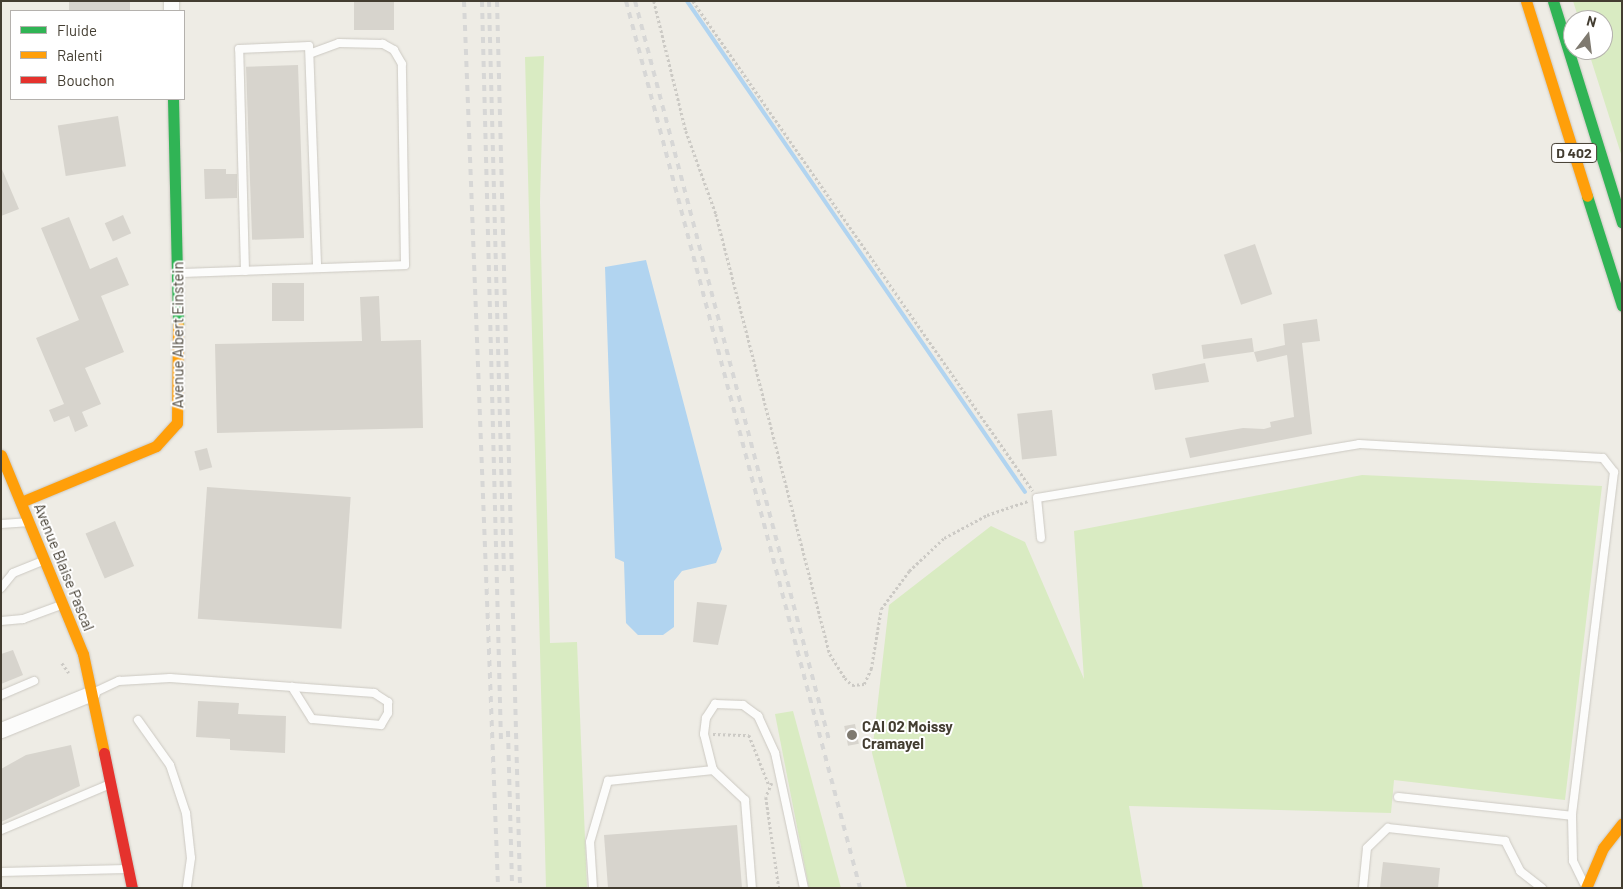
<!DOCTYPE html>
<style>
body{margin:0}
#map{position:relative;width:1623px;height:889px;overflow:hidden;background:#eeece5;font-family:Barlow,sans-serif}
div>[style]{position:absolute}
.green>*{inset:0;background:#d9ebc2}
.water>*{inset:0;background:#b1d4f0}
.stream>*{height:4px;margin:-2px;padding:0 2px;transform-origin:2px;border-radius:2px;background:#b1d4f0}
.building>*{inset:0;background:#d7d4cd;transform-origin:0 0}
.path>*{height:2.5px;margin-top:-1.25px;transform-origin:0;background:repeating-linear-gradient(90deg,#cccac5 0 2.5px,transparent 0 5px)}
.roads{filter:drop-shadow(0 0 1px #ccc9c2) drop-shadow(0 0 1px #ccc9c2)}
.lane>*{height:8px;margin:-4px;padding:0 4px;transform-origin:4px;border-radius:4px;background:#fcfcfb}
.street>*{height:15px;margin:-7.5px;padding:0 7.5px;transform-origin:7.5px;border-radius:7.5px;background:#fcfcfb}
.fast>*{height:11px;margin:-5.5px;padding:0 5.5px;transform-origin:5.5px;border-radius:5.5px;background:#30b455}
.slow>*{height:11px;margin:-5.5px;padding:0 5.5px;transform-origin:5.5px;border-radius:5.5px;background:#ff9f0a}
.jam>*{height:11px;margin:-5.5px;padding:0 5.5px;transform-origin:5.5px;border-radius:5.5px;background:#e5322d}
.rail>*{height:4px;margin-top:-2px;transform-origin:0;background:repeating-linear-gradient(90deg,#d7d7d6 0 6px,transparent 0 12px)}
.dots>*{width:14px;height:14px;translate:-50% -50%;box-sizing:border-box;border:2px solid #fff;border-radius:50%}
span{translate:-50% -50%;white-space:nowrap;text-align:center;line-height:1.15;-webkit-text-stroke:4px #fff;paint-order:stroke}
.shield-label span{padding:1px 4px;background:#fff;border:1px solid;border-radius:4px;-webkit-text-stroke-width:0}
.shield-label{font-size:14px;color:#433d31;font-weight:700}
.street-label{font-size:15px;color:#433d31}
.poi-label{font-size:15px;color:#433d31;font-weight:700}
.left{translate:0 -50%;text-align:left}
.frame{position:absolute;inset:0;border:2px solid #433d31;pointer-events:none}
.legend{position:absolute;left:10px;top:10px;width:175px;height:90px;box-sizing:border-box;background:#fff;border:1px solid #b4b1ad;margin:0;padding:6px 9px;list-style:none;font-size:15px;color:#433d31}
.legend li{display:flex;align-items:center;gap:10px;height:25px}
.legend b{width:25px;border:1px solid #b4b1ad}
.north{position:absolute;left:1563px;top:10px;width:50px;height:50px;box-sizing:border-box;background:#fff;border:1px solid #b4b1ad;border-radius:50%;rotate:15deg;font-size:14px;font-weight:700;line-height:20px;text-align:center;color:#433d31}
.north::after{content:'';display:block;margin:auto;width:18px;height:22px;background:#7f7a70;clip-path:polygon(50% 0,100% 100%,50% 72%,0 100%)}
</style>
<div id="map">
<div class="green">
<div style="clip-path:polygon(1573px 1px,1622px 1px,1622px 157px,1588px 50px,1603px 50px,1603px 20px,1579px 20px)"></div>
<div style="clip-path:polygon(544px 56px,540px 202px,550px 643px,577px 642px,587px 888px,546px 888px,525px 57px)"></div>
<div style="clip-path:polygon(1362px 475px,1602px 486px,1565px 800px,1394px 780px,1391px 813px,1129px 806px,1143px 888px,907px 888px,872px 753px,889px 605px,991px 526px,1025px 542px,1084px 679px,1074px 531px)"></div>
<div style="clip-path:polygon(793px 711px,841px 888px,809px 888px,775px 714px)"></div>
</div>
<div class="water">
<div style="clip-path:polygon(646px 260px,722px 549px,716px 563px,682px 571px,674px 581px,674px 627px,663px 635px,638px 635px,626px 623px,624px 562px,615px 558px,605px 267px)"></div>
</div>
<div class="stream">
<div style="left:687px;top:1px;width:596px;rotate:55.46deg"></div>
</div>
<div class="building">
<div style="left:69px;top:1px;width:61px;height:10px"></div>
<div style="left:354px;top:1px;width:40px;height:29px"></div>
<div style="left:298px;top:65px;width:173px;height:52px;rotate:88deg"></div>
<div style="left:118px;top:116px;width:51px;height:61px;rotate:81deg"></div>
<div style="clip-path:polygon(1px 167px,19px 209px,1px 216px)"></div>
<div style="clip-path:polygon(204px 169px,226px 169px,226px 174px,237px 174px,237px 198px,205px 199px)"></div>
<div style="left:123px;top:215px;width:20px;height:20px;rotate:66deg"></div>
<div style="clip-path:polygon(69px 217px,90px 269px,117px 257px,129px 285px,101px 296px,124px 352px,85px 368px,101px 404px,82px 412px,88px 426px,75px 432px,69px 416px,54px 422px,49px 410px,64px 404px,36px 338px,79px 320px,41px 228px)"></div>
<div style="left:1255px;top:244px;width:53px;height:33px;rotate:71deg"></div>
<div style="left:272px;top:283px;width:32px;height:38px"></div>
<div style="clip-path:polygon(379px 296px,381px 341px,421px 340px,423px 428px,217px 433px,215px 344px,362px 341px,360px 297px)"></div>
<div style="clip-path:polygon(1317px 319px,1320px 341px,1302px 343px,1312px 434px,1190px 458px,1185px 438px,1243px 428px,1264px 429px,1271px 427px,1270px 422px,1294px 417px,1287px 355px,1257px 362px,1254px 352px,1285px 345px,1283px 324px)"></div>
<div style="left:1252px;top:338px;width:14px;height:51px;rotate:82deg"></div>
<div style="clip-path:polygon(1205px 363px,1209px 382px,1155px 390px,1152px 374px)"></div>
<div style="left:1052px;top:410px;width:46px;height:35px;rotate:84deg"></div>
<div style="left:207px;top:448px;width:20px;height:13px;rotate:75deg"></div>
<div style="left:207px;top:487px;width:144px;height:132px;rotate:4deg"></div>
<div style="left:115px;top:521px;width:49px;height:32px;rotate:67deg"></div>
<div style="clip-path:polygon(697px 602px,727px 605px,718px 645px,693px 642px)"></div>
<div style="clip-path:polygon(13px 650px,23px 675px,1px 684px,1px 654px)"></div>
<div style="clip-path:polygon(198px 701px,239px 703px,238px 714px,286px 716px,285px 753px,230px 750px,230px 739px,196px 737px)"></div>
<div style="left:855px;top:724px;width:20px;height:11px;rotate:79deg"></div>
<div style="clip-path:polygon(71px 745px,80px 786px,1px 822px,1px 769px,26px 755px)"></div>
<div style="clip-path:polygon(737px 825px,742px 888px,608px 888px,604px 835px)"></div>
<div style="clip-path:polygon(1383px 862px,1440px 868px,1438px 888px,1380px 888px)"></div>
</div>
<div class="path">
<div style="left:654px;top:1px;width:134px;rotate:76.2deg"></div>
<div style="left:686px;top:131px;width:88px;rotate:70.1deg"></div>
<div style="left:716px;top:214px;width:455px;rotate:75.5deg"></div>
<div style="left:830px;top:654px;width:28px;rotate:58deg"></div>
<div style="left:845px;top:678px;width:10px;rotate:45deg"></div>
<div style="left:852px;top:685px;width:12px;rotate:-5deg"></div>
<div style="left:864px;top:684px;width:17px;rotate:-65deg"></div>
<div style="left:871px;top:669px;width:61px;rotate:-80.5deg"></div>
<div style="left:881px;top:609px;width:47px;rotate:-53.6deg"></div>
<div style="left:909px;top:571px;width:48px;rotate:-43.3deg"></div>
<div style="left:944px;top:538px;width:49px;rotate:-28.1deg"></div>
<div style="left:987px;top:515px;width:43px;rotate:-18.9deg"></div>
<div style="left:693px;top:1px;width:596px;rotate:55.24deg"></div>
<div style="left:62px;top:663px;width:12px;rotate:55deg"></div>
<div style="left:713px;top:734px;width:36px;rotate:2deg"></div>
<div style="left:749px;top:735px;width:54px;rotate:68.2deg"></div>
<div style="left:772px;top:783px;width:15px;rotate:113deg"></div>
<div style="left:766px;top:797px;width:92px;rotate:81.9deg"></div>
</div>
<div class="roads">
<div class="lane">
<div style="left:245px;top:271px;width:222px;rotate:-91.5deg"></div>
<div style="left:239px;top:49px;width:70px;rotate:-2.5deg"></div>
<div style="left:309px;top:46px;width:222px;rotate:87.9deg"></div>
<div style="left:179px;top:273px;width:226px;rotate:-2deg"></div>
<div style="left:405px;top:265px;width:201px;rotate:-90.9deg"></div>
<div style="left:402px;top:64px;width:16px;rotate:-120deg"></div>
<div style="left:394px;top:50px;width:13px;rotate:-151deg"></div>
<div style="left:383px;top:44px;width:44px;rotate:-178.7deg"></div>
<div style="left:339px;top:43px;width:29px;rotate:160deg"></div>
<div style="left:1px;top:524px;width:26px;rotate:-4deg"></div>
<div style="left:1041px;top:538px;width:40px;rotate:-95.7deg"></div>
<div style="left:1037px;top:498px;width:326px;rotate:-9.5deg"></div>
<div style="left:1359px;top:444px;width:244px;rotate:3.3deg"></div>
<div style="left:1603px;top:458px;width:18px;rotate:52deg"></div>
<div style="left:1614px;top:472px;width:347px;rotate:97deg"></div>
<div style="left:1572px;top:816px;width:45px;rotate:88.7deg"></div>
<div style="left:1573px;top:861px;width:25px;rotate:64deg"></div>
<div style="left:1px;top:588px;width:19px;rotate:-51deg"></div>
<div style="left:13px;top:573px;width:31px;rotate:-22deg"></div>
<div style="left:1px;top:621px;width:22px;rotate:-5deg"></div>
<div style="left:23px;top:619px;width:40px;rotate:-20.2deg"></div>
<div style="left:93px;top:693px;width:29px;rotate:-25deg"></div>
<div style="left:119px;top:681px;width:51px;rotate:-3.4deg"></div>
<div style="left:170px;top:678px;width:205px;rotate:4.2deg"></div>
<div style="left:374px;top:693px;width:17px;rotate:33deg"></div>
<div style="left:388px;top:702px;width:11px;rotate:90deg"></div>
<div style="left:388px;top:713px;width:14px;rotate:120deg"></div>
<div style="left:381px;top:725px;width:69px;rotate:-175deg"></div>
<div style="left:312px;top:719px;width:38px;rotate:-122deg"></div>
<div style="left:1px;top:695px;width:36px;rotate:-23deg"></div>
<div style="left:138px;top:720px;width:55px;rotate:54.6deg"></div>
<div style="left:170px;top:765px;width:51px;rotate:71.6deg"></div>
<div style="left:186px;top:813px;width:45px;rotate:83.7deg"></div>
<div style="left:191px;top:858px;width:30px;rotate:98deg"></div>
<div style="left:713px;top:770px;width:37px;rotate:-104deg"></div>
<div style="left:704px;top:734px;width:16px;rotate:-83deg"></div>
<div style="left:706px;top:718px;width:17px;rotate:-57deg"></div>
<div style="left:715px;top:704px;width:28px;rotate:2deg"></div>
<div style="left:743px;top:705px;width:19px;rotate:36deg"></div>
<div style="left:758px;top:716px;width:41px;rotate:65.3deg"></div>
<div style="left:775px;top:753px;width:138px;rotate:77.9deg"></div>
<div style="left:1398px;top:797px;width:175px;rotate:6.2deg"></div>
<div style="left:1px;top:830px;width:116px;rotate:-22.8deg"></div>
<div style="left:1px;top:872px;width:126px;rotate:-1.4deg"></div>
<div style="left:593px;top:888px;width:46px;rotate:-93.7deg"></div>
<div style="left:590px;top:842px;width:64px;rotate:-73.6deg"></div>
<div style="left:608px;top:781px;width:106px;rotate:-6deg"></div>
<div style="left:713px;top:770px;width:44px;rotate:43.2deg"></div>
<div style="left:745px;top:800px;width:88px;rotate:85.5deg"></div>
<div style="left:1363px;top:888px;width:40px;rotate:-84.3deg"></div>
<div style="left:1367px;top:848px;width:29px;rotate:-44deg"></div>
<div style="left:1388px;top:828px;width:118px;rotate:6.3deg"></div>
<div style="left:1505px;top:841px;width:34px;rotate:63deg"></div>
<div style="left:1520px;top:871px;width:28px;rotate:38deg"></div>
</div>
<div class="street">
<div style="left:171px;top:1px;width:10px;rotate:90deg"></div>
<div style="left:1px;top:730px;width:98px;rotate:-22.1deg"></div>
</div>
<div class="fast">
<div style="left:1553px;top:1px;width:232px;rotate:72.7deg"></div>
<div style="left:173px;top:99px;width:226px;rotate:88.7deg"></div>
<div style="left:1587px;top:196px;width:115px;rotate:72.3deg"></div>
</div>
<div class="slow">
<div style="left:1526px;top:1px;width:204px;rotate:72.6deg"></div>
<div style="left:1px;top:455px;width:215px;rotate:67.6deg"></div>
<div style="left:83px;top:654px;width:101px;rotate:78deg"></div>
<div style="left:21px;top:502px;width:146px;rotate:-22.5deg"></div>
<div style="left:156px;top:446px;width:31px;rotate:-48deg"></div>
<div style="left:177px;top:423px;width:98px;rotate:-89.4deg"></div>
<div style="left:1586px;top:888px;width:43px;rotate:-67deg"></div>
<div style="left:1603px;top:848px;width:31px;rotate:-52deg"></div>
</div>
<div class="jam">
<div style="left:104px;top:753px;width:138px;rotate:78.3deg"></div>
</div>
</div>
<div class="rail">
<div style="left:464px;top:1px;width:888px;rotate:87.8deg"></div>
<div style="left:482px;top:1px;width:742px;rotate:88.53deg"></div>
<div style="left:489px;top:1px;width:573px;rotate:88.5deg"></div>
<div style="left:497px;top:1px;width:887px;rotate:88.51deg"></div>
<div style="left:626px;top:1px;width:917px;rotate:75.22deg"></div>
<div style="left:635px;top:1px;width:764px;rotate:75.29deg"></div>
<div style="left:508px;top:731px;width:157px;rotate:88.5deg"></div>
</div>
<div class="dots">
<div style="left:852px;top:735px;background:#7f7a70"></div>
</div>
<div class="shield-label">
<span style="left:1574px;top:153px">D 402</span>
</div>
<div class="street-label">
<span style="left:178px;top:335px;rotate:-90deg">Avenue Albert Einstein</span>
<span style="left:64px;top:567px;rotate:68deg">Avenue Blaise Pascal</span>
</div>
<div class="poi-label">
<span class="left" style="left:862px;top:735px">CAI 02 Moissy<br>Cramayel</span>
</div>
<div class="frame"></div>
<ul class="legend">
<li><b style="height:6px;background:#30b455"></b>Fluide</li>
<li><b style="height:6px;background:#ff9f0a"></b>Ralenti</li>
<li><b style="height:6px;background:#e5322d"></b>Bouchon</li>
</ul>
<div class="north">N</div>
</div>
